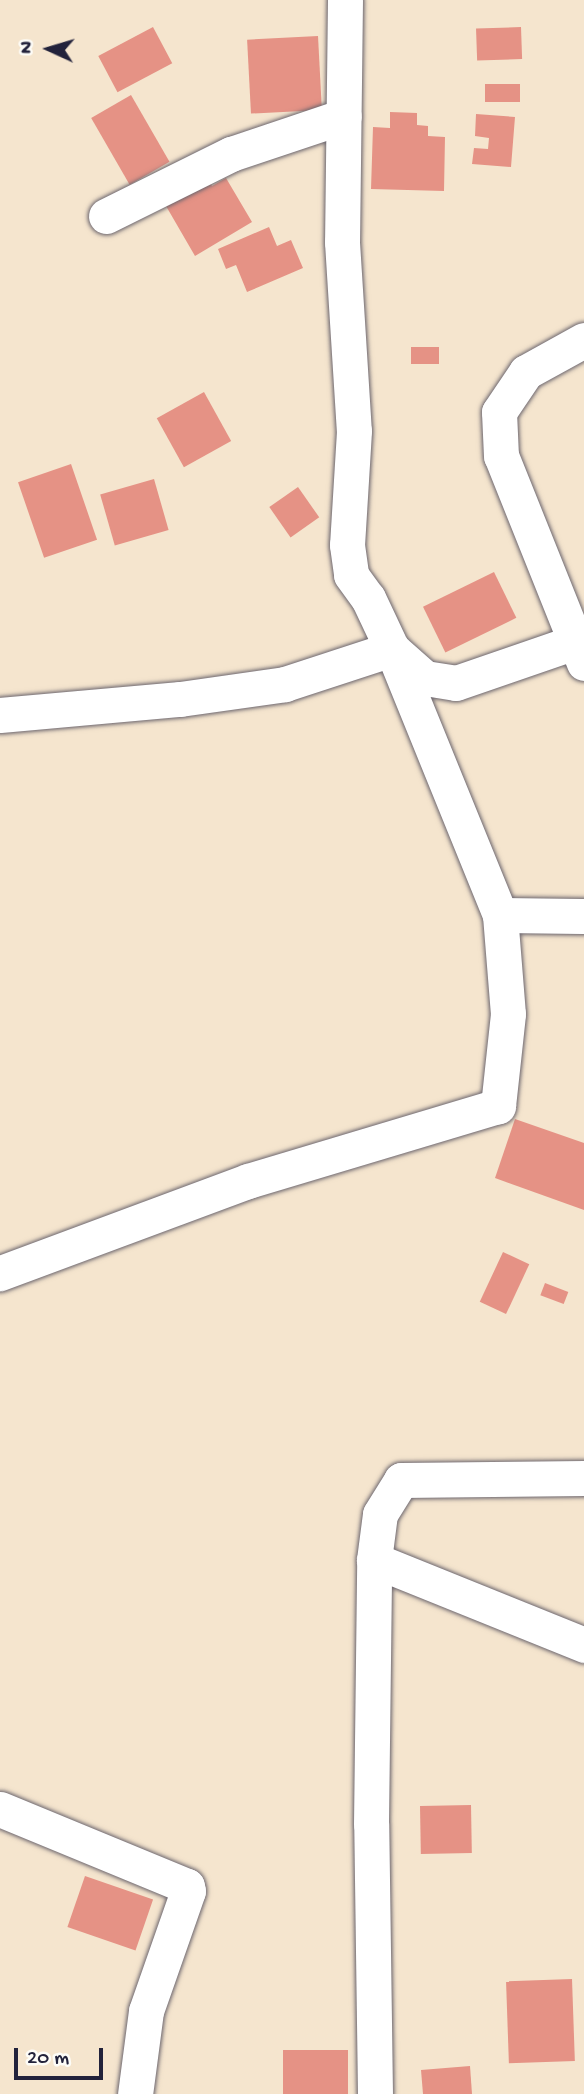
<!DOCTYPE html>
<style>
body{margin:0}
#map{position:relative;width:584px;height:2094px;overflow:hidden;background:#f5e5ce;font-family:"Gochi Hand",sans-serif}
div>[style]{position:absolute}
.building>*{inset:0;background:#e59285;transform-origin:0 0}
.roads{filter:drop-shadow(0 0 2px #6c666e) drop-shadow(0 0 2px #6c666e)}
.minor>*{height:35px;margin:-17.5px;padding:0 17.5px;transform-origin:17.5px;border-radius:17.5px;background:#fff}
span{translate:-50% -50%;white-space:nowrap;text-align:center;line-height:1.15;-webkit-text-stroke:7px #fdfcf7;paint-order:stroke}
.north{position:absolute;left:14px;top:14px;width:70px;height:70px;-webkit-text-stroke:5px #fdfcf7;paint-order:stroke;rotate:274deg;font-size:19px;font-weight:700;line-height:28px;text-align:center;color:#22223b}
.north::after{content:'';display:block;margin:auto;width:24px;height:32px;background:#22223b;clip-path:polygon(50% 0,100% 100%,50% 72%,0 100%)}
.scale{position:absolute;left:14px;top:2048px;width:89px;height:32px;box-sizing:border-box;border:4px solid #22223b;border-top:0;padding-left:9px;font-size:21px;line-height:24px;white-space:nowrap;color:#22223b;-webkit-text-stroke:5px #fdfcf7;paint-order:stroke}
</style>
<div id="map">
<div class="building">
<div style="left:153px;top:27px;width:41px;height:62px;rotate:62deg"></div>
<div style="left:521px;top:27px;width:32px;height:45px;rotate:88deg"></div>
<div style="left:318px;top:36px;width:74px;height:71px;rotate:87deg"></div>
<div style="left:485px;top:84px;width:35px;height:18px"></div>
<div style="left:131px;top:95px;width:77px;height:46px;rotate:60deg"></div>
<div style="clip-path:polygon(390px 112px,417px 113px,417px 125px,428px 126px,428px 136px,445px 137px,444px 191px,371px 189px,373px 127px,390px 128px)"></div>
<div style="clip-path:polygon(476px 114px,515px 117px,511px 167px,472px 164px,474px 148px,488px 149px,489px 138px,475px 136px)"></div>
<div style="clip-path:polygon(205px 174px,212px 186px,226px 178px,252px 222px,195px 256px,166px 206px,185px 195px)"></div>
<div style="clip-path:polygon(269px 227px,277px 246px,291px 240px,303px 268px,247px 292px,236px 265px,226px 269px,218px 249px)"></div>
<div style="left:439px;top:347px;width:17px;height:28px;rotate:90deg"></div>
<div style="left:204px;top:392px;width:56px;height:54px;rotate:61deg"></div>
<div style="left:71px;top:464px;width:80px;height:56px;rotate:71deg"></div>
<div style="left:154px;top:479px;width:53px;height:56px;rotate:74deg"></div>
<div style="left:298px;top:487px;width:37px;height:35px;rotate:55deg"></div>
<div style="left:494px;top:572px;width:51px;height:79px;rotate:64deg"></div>
<div style="clip-path:polygon(515px 1119px,584px 1143px,584px 1210px,495px 1178px)"></div>
<div style="left:503px;top:1252px;width:29px;height:55px;rotate:25deg"></div>
<div style="left:545px;top:1283px;width:25px;height:13px;rotate:21deg"></div>
<div style="left:471px;top:1805px;width:48px;height:51px;rotate:89deg"></div>
<div style="left:85px;top:1876px;width:72px;height:54px;rotate:19deg"></div>
<div style="left:572px;top:1979px;width:82px;height:66px;rotate:88deg"></div>
<div style="left:348px;top:2050px;width:44px;height:65px;rotate:90deg"></div>
<div style="clip-path:polygon(470px 2066px,472px 2094px,423px 2094px,421px 2070px)"></div>
</div>
<div class="roads">
<div class="minor">
<div style="left:345px;top:0;width:242px;rotate:90.7deg"></div>
<div style="left:342px;top:242px;width:189px;rotate:86.4deg"></div>
<div style="left:354px;top:431px;width:114px;rotate:93.5deg"></div>
<div style="left:347px;top:545px;width:30px;rotate:82deg"></div>
<div style="left:351px;top:575px;width:29px;rotate:54deg"></div>
<div style="left:368px;top:598px;width:56px;rotate:64.8deg"></div>
<div style="left:392px;top:649px;width:44px;rotate:41.3deg"></div>
<div style="left:425px;top:678px;width:31px;rotate:9deg"></div>
<div style="left:456px;top:683px;width:135px;rotate:-19deg"></div>
<div style="left:106px;top:216px;width:140px;rotate:-26.4deg"></div>
<div style="left:231px;top:154px;width:119px;rotate:-18.6deg"></div>
<div style="left:584px;top:663px;width:223px;rotate:-111.8deg"></div>
<div style="left:501px;top:456px;width:44px;rotate:-92.6deg"></div>
<div style="left:499px;top:412px;width:48px;rotate:-56deg"></div>
<div style="left:526px;top:372px;width:66px;rotate:-28.9deg"></div>
<div style="left:0;top:715px;width:181px;rotate:-5.1deg"></div>
<div style="left:180px;top:699px;width:106px;rotate:-8.1deg"></div>
<div style="left:285px;top:684px;width:113px;rotate:-18.1deg"></div>
<div style="left:392px;top:649px;width:287px;rotate:67.9deg"></div>
<div style="left:500px;top:915px;width:99px;rotate:85.4deg"></div>
<div style="left:508px;top:1014px;width:93px;rotate:96.2deg"></div>
<div style="left:498px;top:1106px;width:261px;rotate:163.3deg"></div>
<div style="left:248px;top:1181px;width:265px;rotate:159.6deg"></div>
<div style="left:500px;top:915px;width:84px;rotate:0.7deg"></div>
<div style="left:374px;top:1560px;width:227px;rotate:22deg"></div>
<div style="left:0;top:1809px;width:202px;rotate:22.4deg"></div>
<div style="left:187px;top:1886px;width:5px;rotate:79deg"></div>
<div style="left:188px;top:1891px;width:127px;rotate:109.3deg"></div>
<div style="left:146px;top:2011px;width:84px;rotate:97.5deg"></div>
<div style="left:375px;top:2094px;width:270px;rotate:-90.8deg"></div>
<div style="left:371px;top:1824px;width:264px;rotate:-89.3deg"></div>
<div style="left:374px;top:1560px;width:46px;rotate:-82.6deg"></div>
<div style="left:380px;top:1514px;width:40px;rotate:-58deg"></div>
<div style="left:401px;top:1480px;width:183px;rotate:-0.6deg"></div>
</div>
</div>
<div class="north">N</div>
<div class="scale">20 m</div>
</div>
